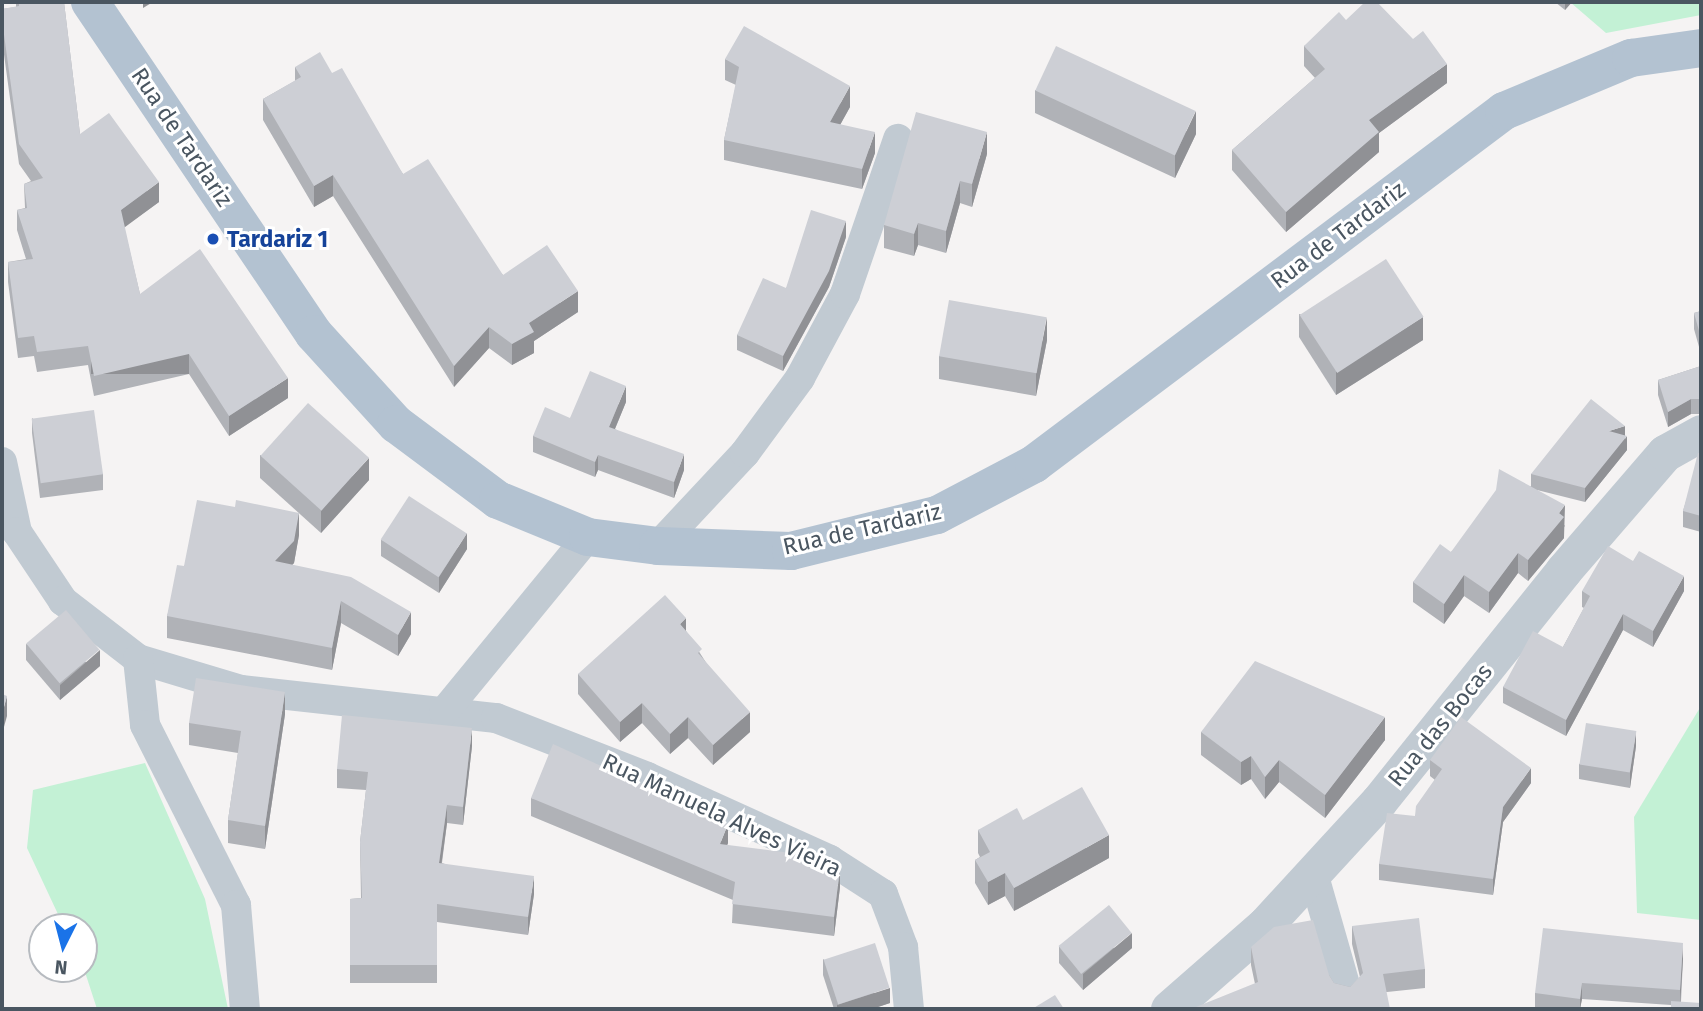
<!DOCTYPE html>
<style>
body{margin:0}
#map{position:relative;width:1703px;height:1011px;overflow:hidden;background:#f5f3f3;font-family:"Fira Sans",sans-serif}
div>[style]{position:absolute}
.green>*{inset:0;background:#c3f1d5}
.minor>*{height:30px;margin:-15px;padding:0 15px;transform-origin:15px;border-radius:15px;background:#c1cad2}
.tertiary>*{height:37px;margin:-18.5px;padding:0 18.5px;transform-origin:18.5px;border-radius:18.5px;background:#c1cad2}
.primary>*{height:38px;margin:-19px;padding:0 19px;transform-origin:19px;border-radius:19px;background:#b3c2d1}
.wall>*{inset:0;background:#b0b2b7}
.shaded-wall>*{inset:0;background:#909195;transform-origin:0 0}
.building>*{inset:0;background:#cdcfd5;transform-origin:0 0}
.dots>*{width:19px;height:19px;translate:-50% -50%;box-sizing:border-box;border:4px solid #fff;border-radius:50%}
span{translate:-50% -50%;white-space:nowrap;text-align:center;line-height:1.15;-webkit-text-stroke:6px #fff;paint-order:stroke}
.street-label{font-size:23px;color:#4a5661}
.transit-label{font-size:23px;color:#164399;font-weight:700}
.left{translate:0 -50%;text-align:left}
.frame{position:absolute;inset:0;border:4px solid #4a5661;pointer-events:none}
.north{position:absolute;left:28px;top:913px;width:70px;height:70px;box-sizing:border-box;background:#fff;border:2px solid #b7bbc0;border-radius:50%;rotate:186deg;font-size:19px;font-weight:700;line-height:28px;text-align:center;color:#4a5661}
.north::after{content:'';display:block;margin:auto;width:24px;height:32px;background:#1a73e8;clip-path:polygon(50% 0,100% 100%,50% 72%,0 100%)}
</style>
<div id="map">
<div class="green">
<div style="clip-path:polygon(1570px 2px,1701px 2px,1701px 15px,1606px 33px)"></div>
<div style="clip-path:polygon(1701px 706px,1701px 920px,1637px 913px,1634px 817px)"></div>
<div style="clip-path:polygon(145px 763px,205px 899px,228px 1009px,97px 1009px,84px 969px,84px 927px,64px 927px,27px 848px,33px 790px)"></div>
</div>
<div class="minor">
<div style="left:2px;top:462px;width:72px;rotate:77.9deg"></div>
<div style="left:17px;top:532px;width:83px;rotate:56.3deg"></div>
<div style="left:63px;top:601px;width:95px;rotate:37.7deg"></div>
<div style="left:138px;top:659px;width:108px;rotate:16.8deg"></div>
<div style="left:241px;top:690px;width:257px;rotate:6.3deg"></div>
<div style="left:496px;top:718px;width:162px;rotate:21.3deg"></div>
<div style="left:647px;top:777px;width:201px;rotate:24.4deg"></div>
<div style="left:830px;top:860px;width:63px;rotate:32.7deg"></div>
<div style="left:883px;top:894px;width:57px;rotate:69.3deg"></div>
<div style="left:903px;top:947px;width:62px;rotate:84.5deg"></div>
<div style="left:658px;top:546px;width:127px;rotate:-46.9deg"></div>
<div style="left:745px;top:453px;width:93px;rotate:-53.7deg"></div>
<div style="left:800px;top:378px;width:95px;rotate:-61.8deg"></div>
<div style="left:845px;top:294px;width:164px;rotate:-71.1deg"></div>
<div style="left:138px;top:659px;width:66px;rotate:83.9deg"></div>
<div style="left:145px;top:725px;width:202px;rotate:63.2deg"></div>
<div style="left:236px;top:905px;width:104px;rotate:85.1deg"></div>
<div style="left:444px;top:712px;width:227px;rotate:-50.6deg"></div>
<div style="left:1313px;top:873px;width:120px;rotate:74deg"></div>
</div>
<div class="tertiary">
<div style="left:1169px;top:1009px;width:128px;rotate:-41.2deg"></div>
<div style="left:1265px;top:925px;width:168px;rotate:-47.4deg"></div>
<div style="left:1379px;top:801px;width:295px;rotate:-51.3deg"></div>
<div style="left:1563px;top:571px;width:156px;rotate:-49.2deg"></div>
<div style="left:1665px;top:453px;width:41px;rotate:-29.1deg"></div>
</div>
<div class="primary">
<div style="left:90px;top:2px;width:400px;rotate:56deg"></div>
<div style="left:314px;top:334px;width:122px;rotate:47.7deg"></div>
<div style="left:396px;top:424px;width:127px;rotate:36.7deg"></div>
<div style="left:498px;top:500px;width:97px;rotate:22.3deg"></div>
<div style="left:588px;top:537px;width:71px;rotate:7.3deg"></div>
<div style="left:658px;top:546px;width:133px;rotate:2.2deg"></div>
<div style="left:791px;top:551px;width:150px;rotate:-13.9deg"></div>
<div style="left:937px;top:515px;width:110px;rotate:-27.7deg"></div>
<div style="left:1034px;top:464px;width:588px;rotate:-36.91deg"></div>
<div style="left:1504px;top:111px;width:138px;rotate:-22.7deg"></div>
<div style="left:1631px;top:58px;width:71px;rotate:-8.1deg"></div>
</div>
<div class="wall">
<div style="clip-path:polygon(16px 2px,64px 2px,80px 134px,159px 202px,124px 227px,140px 294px,288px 398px,229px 436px,189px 374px,94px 396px,88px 365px,37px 372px,34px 356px,18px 358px,8px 282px,8px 262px,26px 259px,17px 230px,17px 210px,25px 208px,24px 184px,31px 181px,19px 164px,2px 40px,2px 9px,16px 7px)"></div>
<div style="clip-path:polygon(1555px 2px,1572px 2px,1565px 10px)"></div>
<div style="clip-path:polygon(1346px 20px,1447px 83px,1379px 133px,1379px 152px,1286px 232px,1232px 170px,1232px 150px,1315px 78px,1304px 66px,1304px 46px)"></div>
<div style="clip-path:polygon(725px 59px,850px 107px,840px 125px,875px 153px,862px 189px,724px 160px,724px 140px,736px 85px,725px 80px)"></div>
<div style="clip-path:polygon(295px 67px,332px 73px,403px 174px,503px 275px,578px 312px,534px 341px,534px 353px,512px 365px,489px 348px,454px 387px,333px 196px,314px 207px,263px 120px,263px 99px,295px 81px)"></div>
<div style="clip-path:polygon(1035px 90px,1196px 134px,1175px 178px,1035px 113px)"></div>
<div style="clip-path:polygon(987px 154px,972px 207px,960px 203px,946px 253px,918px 245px,914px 256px,884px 248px,884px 225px)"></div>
<div style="clip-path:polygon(846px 237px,829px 287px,783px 371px,737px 350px,737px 335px,786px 288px)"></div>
<div style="clip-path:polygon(1701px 311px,1701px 354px,1694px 329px,1694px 313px)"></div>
<div style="clip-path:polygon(1299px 314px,1423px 340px,1336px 395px,1299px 337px)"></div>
<div style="clip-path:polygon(1047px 340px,1036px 396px,939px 379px,939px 356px)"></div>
<div style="clip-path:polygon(1701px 366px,1701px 414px,1691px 414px,1668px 427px,1658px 395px,1658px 380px)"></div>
<div style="clip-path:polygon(626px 402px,615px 429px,684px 470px,674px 498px,598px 470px,595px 477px,533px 452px,533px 436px,570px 418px)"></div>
<div style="clip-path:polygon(32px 418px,103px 474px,103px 490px,40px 498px,32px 433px)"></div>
<div style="clip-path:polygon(1625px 435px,1627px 450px,1585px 502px,1537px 490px,1565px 526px,1564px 527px,1564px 538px,1528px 581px,1518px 573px,1489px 613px,1464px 596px,1444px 624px,1413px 602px,1413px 582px,1451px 552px,1531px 486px,1531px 474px)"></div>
<div style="clip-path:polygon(1701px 453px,1701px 532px,1683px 527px,1683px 511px)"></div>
<div style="clip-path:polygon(260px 455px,369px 480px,321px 533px,260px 478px)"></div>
<div style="clip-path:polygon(235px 507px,299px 535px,294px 563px,292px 565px,411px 634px,398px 656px,341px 623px,332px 670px,167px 638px,167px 616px,184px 566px)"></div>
<div style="clip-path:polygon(381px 540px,467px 549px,439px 593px,381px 556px)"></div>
<div style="clip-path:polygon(1582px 591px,1684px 591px,1653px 647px,1623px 630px,1566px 736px,1503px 703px,1503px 687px,1563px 647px,1584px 608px,1582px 607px)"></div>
<div style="clip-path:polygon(686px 631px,750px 732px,713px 765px,688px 738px,670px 754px,642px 723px,620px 742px,578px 694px,578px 674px)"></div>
<div style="clip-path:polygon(26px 644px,100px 666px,60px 700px,26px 660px)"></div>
<div style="clip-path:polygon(285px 714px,265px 849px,228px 843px,228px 820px,238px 753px,189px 745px,189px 723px)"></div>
<div style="clip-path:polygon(1201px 732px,1385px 740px,1325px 818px,1279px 782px,1265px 799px,1251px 779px,1241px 785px,1201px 755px)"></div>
<div style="clip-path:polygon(472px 746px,463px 825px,447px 823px,442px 863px,534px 894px,528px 935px,437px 922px,437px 983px,350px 983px,350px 899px,361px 898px,360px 842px,366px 790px,337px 788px,337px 769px)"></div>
<div style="clip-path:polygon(1636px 746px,1630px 788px,1579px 779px,1579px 764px)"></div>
<div style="clip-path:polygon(1430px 760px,1531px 783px,1503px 822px,1493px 895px,1379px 880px,1379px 864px,1415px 816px,1435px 780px,1430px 776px)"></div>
<div style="clip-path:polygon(531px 798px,728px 843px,727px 845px,840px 887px,834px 936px,732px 923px,733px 900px,531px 816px)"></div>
<div style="clip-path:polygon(1023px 820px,1109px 858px,1014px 911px,1005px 896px,988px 905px,975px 883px,975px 860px,980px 857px,978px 853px,978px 830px)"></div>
<div style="clip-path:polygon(1352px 926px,1425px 969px,1425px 988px,1387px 992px,1255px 984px,1251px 965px,1251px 947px,1329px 975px,1334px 983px,1350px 987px,1360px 977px,1352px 944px)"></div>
<div style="clip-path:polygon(1059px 947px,1132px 948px,1083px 990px,1059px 963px)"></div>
<div style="clip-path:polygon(823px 959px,890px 1003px,872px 1009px,834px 1009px,823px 975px)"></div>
<div style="clip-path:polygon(1683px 959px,1681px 1002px,1671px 1005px,1582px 999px,1580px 1009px,1535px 1009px,1535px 993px)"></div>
</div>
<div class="shaded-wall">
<div style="clip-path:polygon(143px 2px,153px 2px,143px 8px)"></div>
<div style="clip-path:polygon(1565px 2px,1572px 2px,1565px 10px)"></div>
<div style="clip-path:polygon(1447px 64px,1447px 83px,1379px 133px,1379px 152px,1286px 232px,1286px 212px,1369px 120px)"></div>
<div style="clip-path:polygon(850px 86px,850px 107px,830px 143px,830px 122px)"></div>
<div style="clip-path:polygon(1196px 111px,1196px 134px,1175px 178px,1175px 155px)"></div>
<div style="clip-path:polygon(875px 132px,875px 153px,862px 189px,862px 169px)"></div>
<div style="clip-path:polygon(987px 132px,987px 154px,972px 207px,972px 184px)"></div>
<div style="clip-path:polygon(333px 175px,333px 196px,314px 207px,314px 186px)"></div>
<div style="clip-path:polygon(960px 181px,960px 203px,946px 253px,946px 231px)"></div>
<div style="clip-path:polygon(159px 182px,159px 202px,121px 230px,121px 210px)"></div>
<div style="clip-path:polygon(846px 221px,846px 237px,829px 287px,783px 371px,783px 356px)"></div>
<div style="clip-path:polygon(918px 223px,918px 245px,914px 256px,914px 234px)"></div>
<div style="clip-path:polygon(578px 291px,578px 312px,534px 341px,534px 353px,512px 365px,512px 344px,529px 323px)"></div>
<div style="clip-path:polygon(1047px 317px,1047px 340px,1036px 396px,1036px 374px)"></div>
<div style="clip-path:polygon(1423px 317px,1423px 340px,1336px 395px,1336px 372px)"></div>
<div style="clip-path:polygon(489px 327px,489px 348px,454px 387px,454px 366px)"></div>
<div style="left:189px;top:354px;width:20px;height:98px;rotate:90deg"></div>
<div style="clip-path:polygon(288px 378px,288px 398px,229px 436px,229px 416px)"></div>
<div style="clip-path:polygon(626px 386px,626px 402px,609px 443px,609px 427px)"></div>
<div style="clip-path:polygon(1691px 399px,1691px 414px,1668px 427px,1668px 412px)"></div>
<div style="clip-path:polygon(1625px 426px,1625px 439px,1627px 436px,1627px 450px,1585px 502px,1585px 488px,1609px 431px)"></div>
<div style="clip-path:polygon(684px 454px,684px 470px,674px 498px,674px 482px)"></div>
<div style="clip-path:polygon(598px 455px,598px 470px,595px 477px,595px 462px)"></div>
<div style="clip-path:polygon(369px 458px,369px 480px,321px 533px,321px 510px)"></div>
<div style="clip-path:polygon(1565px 505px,1564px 538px,1528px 581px,1528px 560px,1559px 513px)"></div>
<div style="clip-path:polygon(299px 513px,299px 535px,294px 563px,275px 583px,275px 561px)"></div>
<div style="clip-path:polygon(467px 533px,467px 549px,439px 593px,439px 577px)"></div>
<div style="clip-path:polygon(1518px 553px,1518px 573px,1489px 613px,1489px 592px)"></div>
<div style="clip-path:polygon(1464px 575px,1464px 596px,1444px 624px,1444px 604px)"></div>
<div style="clip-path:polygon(1684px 576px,1684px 591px,1653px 647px,1653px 631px)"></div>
<div style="clip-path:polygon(341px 601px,341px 623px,332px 670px,332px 648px)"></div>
<div style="clip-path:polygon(411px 612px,411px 634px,398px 656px,398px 635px)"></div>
<div style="clip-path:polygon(1623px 614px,1623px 630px,1566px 736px,1566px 720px)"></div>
<div style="clip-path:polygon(686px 618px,686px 639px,680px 624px)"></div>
<div style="clip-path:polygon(100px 650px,100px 666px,60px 700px,60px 685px)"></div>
<div style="clip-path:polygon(285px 692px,285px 714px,265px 849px,265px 826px)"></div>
<div style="clip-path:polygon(7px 696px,7px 716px,2px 734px,2px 714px)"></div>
<div style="clip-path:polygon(642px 703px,642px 723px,620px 742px,620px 722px)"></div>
<div style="clip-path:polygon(750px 712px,750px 732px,713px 765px,713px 745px)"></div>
<div style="clip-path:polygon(688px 717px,688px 738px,670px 754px,670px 734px)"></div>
<div style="clip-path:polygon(1385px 717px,1385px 740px,1325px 818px,1325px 795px)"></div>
<div style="clip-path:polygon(472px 728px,472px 746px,463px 825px,463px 807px)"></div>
<div style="clip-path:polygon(1636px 731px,1636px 746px,1630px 788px,1630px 772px)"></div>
<div style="clip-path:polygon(1251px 756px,1251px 779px,1241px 785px,1241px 762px)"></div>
<div style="clip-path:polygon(1279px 760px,1279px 782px,1265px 799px,1265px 777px)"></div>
<div style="clip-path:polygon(1531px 768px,1531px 783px,1503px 822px,1493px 895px,1493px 879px,1503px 807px)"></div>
<div style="clip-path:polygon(447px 805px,447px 823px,439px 881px,439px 863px)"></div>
<div style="clip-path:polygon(728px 824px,728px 843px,720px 863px,720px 844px)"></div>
<div style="clip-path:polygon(1109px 835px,1109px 858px,1014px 911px,1014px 888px)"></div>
<div style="clip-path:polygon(840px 868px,840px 887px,834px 936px,834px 917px)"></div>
<div style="clip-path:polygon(1005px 873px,1005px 896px,988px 905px,988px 882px)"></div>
<div style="clip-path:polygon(534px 876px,534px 894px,528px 935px,528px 917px)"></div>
<div style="clip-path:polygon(1132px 933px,1132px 948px,1083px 990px,1083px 974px)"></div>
<div style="clip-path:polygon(1683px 943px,1683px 959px,1680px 1005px,1680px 990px)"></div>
<div style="clip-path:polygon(1582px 983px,1582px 999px,1580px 1009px,1580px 999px)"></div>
<div style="clip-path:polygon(890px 988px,890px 1003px,872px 1009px,837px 1009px,837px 1005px)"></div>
</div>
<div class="building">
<div style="clip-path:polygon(19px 2px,64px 2px,80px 134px,109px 113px,159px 182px,121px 210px,140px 294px,200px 249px,288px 378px,229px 416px,189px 354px,94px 376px,88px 346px,37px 352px,34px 336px,18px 338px,8px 262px,33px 259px,17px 210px,27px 208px,24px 184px,43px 178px,19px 144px,2px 20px,2px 9px,19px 6px)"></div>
<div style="clip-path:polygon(1365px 2px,1377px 2px,1413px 39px,1423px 31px,1447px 64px,1369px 120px,1379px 132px,1286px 212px,1232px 150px,1325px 69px,1304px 46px,1339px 12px,1346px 20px)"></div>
<div style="clip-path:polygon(744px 26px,850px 86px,830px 122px,875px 132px,862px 169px,724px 140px,739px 67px,725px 59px)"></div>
<div style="left:1056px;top:46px;width:154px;height:49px;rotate:25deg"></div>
<div style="clip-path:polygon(320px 52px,332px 73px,342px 68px,403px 174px,428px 159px,503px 275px,547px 245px,578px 291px,529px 323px,534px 332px,512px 344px,489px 327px,454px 366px,333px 175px,314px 186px,263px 99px,301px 77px,295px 67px)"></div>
<div style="clip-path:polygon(916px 112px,987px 132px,972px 184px,960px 181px,946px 231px,918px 223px,914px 234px,884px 225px)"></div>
<div style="clip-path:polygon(811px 210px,846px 221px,829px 271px,783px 356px,737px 335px,763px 278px,786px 288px)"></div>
<div style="left:1386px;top:259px;width:69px;height:103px;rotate:57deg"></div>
<div style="left:949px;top:300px;width:99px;height:57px;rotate:10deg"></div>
<div style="clip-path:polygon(1701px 311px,1701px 338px,1694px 313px)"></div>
<div style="clip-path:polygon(1701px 366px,1701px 399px,1691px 399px,1668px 412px,1658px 380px)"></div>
<div style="clip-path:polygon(590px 371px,626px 386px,609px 427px,684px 454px,674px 482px,598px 455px,595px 462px,533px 436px,545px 407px,570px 418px)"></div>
<div style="clip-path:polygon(1591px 399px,1625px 426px,1609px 431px,1627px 436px,1585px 488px,1531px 474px)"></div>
<div style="left:308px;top:403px;width:82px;height:71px;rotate:42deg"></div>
<div style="left:94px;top:410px;width:65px;height:63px;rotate:82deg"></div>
<div style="clip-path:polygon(1698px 453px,1701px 453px,1701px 516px,1683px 511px)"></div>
<div style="clip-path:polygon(1499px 469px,1565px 505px,1559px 513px,1564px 517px,1528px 560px,1518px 553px,1489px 592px,1464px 575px,1444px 604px,1413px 582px,1440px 544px,1451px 552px,1496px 490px)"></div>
<div style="left:409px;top:496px;width:69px;height:52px;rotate:33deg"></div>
<div style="clip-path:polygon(197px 500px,235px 507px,236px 500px,299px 513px,294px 541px,275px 561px,351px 577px,411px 612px,398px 635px,341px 601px,332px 648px,167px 616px,177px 565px,184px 566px)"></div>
<div style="clip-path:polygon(1608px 546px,1633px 561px,1639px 551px,1684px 576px,1653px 631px,1623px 614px,1566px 720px,1503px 687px,1533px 631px,1563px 647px,1590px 596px,1582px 591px)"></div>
<div style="clip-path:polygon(665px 595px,686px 618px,680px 624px,702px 649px,698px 653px,750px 712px,713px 745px,688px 717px,670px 734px,642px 703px,620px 722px,578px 674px)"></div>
<div style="left:66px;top:610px;width:52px;height:52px;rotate:50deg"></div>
<div style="clip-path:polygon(1255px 661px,1385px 717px,1325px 795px,1279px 760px,1265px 777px,1251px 756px,1241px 762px,1201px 732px)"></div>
<div style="clip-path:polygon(196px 678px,285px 692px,265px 826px,228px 820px,241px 731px,189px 723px)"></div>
<div style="clip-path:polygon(2px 694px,7px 696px,2px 714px)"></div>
<div style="clip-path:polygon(342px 715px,472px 728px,463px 807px,447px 805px,439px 863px,534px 876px,528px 917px,437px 904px,437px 965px,350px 965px,350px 899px,362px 898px,360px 842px,368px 772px,337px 769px)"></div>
<div style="clip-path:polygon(1461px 717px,1531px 768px,1503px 807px,1493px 879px,1379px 864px,1387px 813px,1415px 816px,1416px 806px,1442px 769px,1430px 760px)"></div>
<div style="left:1586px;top:723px;width:51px;height:42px;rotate:9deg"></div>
<div style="clip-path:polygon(553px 744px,728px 824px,720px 844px,822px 857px,840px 868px,834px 917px,732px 904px,735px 882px,531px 798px)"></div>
<div style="clip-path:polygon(1082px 787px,1109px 835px,1014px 888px,1005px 873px,988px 882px,975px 860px,990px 852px,978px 830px,1017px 808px,1023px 820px)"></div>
<div style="left:1109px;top:905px;width:36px;height:65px;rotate:51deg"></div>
<div style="clip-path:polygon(1419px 918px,1425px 969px,1383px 974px,1390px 1009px,1191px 1009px,1258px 982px,1251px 947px,1274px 927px,1313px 920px,1329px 975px,1334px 983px,1350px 987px,1363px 973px,1352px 926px)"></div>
<div style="clip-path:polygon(1543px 928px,1683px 943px,1680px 990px,1582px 983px,1580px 999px,1535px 993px)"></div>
<div style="left:875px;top:943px;width:47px;height:54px;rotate:72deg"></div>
<div style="clip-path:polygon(1055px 995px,1064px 1009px,1032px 1009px)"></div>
<div style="clip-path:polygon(1671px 1001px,1701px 1003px,1701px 1009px,1671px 1009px)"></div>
</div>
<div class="dots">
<div style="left:213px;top:239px;background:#1a4fb4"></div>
</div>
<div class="street-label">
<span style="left:182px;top:137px;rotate:56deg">Rua de Tardariz</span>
<span style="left:1338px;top:235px;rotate:-37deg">Rua de Tardariz</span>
<span style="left:862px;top:529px;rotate:-13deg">Rua de Tardariz</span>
<span style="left:1440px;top:725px;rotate:-51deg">Rua das Bocas</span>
<span style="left:722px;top:815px;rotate:25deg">Rua Manuela Alves Vieira</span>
</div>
<div class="transit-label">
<span class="left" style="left:227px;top:239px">Tardariz 1</span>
</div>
<div class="frame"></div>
<div class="north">N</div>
</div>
